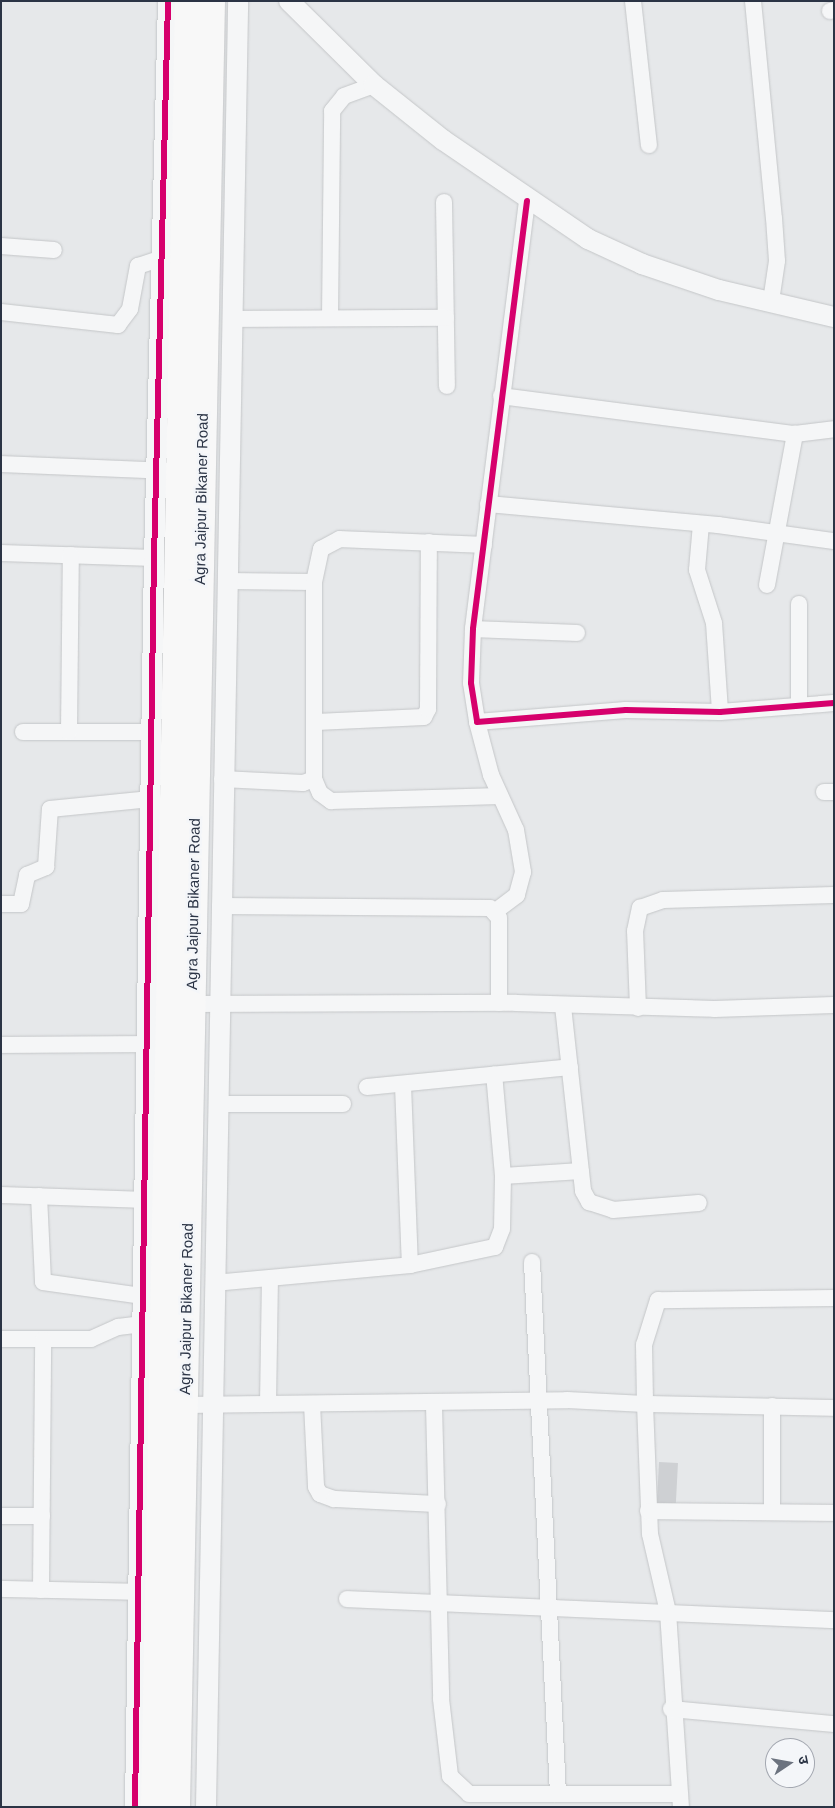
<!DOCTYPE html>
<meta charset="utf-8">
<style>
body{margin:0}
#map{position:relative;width:835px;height:1808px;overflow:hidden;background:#e6e8ea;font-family:Arial,"Noto Sans Devanagari",sans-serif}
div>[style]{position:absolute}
.building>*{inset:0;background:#ced0d3;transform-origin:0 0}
.roads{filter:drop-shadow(0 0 1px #c4c6c8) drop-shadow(0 0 1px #c4c6c8)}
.minor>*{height:16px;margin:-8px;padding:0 8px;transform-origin:8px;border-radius:8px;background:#f5f6f7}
.tertiary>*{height:20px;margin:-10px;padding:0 10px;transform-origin:10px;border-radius:10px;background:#f5f6f7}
.trunk>*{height:26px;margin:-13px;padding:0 13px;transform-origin:13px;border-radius:13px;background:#f8f8f8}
.cycleway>*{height:6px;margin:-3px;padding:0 3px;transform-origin:3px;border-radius:3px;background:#d6006c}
span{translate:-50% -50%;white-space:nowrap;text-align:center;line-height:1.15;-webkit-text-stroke:5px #f4f6f9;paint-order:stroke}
.street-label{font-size:15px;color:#2b3445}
.frame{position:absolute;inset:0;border:2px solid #2b3445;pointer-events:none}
.north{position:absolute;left:765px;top:1738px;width:50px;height:50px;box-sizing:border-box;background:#f4f6f9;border:1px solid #a4a8b1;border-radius:50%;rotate:78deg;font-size:14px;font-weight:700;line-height:20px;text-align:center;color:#2b3445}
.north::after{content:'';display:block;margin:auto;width:18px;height:22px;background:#6c737f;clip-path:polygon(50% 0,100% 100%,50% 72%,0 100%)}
</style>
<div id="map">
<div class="building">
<div style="left:659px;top:1462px;width:19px;height:42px;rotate:3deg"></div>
</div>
<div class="roads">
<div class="minor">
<div style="left:633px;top:1px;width:145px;rotate:83.7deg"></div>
<div style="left:753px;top:1px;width:218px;rotate:84.5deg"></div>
<div style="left:774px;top:218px;width:43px;rotate:86deg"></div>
<div style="left:777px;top:261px;width:40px;rotate:98.5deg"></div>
<div style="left:830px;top:11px;width:4px;rotate:-14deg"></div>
<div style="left:527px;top:201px;width:431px;rotate:97.2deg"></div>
<div style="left:473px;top:629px;width:54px;rotate:92.1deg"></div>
<div style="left:471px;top:683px;width:39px;rotate:81deg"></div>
<div style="left:477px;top:722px;width:149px;rotate:-4.6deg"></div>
<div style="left:626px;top:710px;width:94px;rotate:1.2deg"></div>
<div style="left:720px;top:712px;width:114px;rotate:-4.5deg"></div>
<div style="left:444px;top:202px;width:184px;rotate:89.1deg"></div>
<div style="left:1px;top:246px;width:53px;rotate:4.3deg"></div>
<div style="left:1px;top:312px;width:118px;rotate:6.3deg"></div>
<div style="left:118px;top:325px;width:20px;rotate:-53deg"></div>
<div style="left:130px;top:309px;width:44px;rotate:-79.5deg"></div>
<div style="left:138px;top:266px;width:26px;rotate:-18deg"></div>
<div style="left:330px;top:318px;width:207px;rotate:-89.4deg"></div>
<div style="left:332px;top:111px;width:19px;rotate:-51deg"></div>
<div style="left:344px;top:96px;width:32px;rotate:-20deg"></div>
<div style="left:231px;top:319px;width:215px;rotate:-0.3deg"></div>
<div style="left:501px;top:396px;width:296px;rotate:7.4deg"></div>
<div style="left:1px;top:464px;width:167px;rotate:2.4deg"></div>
<div style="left:488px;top:504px;width:231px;rotate:5.2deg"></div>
<div style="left:718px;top:525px;width:117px;rotate:7.9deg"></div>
<div style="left:701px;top:524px;width:46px;rotate:95deg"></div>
<div style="left:697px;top:570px;width:56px;rotate:72.2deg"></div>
<div style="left:714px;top:623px;width:89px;rotate:86.1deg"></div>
<div style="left:1px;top:553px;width:153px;rotate:1.9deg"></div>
<div style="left:226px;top:581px;width:88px;rotate:0.7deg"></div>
<div style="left:767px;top:585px;width:154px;rotate:-79.5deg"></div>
<div style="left:795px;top:434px;width:39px;rotate:-7deg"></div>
<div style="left:473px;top:629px;width:104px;rotate:2.2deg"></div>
<div style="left:799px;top:706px;width:102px;rotate:-90deg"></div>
<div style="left:316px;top:722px;width:108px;rotate:-2.7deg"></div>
<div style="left:424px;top:717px;width:9px;rotate:-63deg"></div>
<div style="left:428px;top:709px;width:167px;rotate:-89.7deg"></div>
<div style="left:477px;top:722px;width:55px;rotate:75.2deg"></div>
<div style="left:491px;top:775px;width:60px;rotate:65.6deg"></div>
<div style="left:516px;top:830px;width:43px;rotate:80.5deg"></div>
<div style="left:523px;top:872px;width:24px;rotate:105deg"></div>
<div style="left:517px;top:895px;width:26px;rotate:143deg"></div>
<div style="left:23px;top:732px;width:129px"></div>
<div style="left:69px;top:732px;width:177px;rotate:-89.4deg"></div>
<div style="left:222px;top:779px;width:81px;rotate:2.8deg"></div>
<div style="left:303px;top:783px;width:12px;rotate:-20deg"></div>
<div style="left:314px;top:779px;width:197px;rotate:-90deg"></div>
<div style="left:314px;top:582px;width:34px;rotate:-78deg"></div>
<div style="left:321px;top:549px;width:21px;rotate:-28deg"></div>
<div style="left:340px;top:539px;width:144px;rotate:2.4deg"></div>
<div style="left:314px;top:779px;width:15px;rotate:67deg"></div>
<div style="left:320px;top:793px;width:14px;rotate:36deg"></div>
<div style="left:331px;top:801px;width:169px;rotate:-1.7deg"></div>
<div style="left:824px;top:792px;width:10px"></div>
<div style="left:1px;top:904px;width:20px"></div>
<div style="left:21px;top:904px;width:30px;rotate:-78deg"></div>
<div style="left:27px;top:875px;width:21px;rotate:-23deg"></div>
<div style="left:46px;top:867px;width:58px;rotate:-86.1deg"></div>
<div style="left:50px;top:809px;width:101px;rotate:-5.7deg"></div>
<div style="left:220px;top:906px;width:270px;rotate:0.4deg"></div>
<div style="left:490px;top:908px;width:13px;rotate:48deg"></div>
<div style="left:499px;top:918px;width:85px;rotate:90deg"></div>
<div style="left:191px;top:1004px;width:325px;rotate:-0.2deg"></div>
<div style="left:516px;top:1003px;width:198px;rotate:1.7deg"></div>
<div style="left:714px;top:1009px;width:120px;rotate:-1.9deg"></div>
<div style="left:563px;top:1006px;width:186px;rotate:83.8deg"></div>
<div style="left:583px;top:1191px;width:13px;rotate:61deg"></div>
<div style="left:589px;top:1202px;width:25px;rotate:18deg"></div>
<div style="left:613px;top:1210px;width:86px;rotate:-4.7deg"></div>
<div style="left:638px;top:1008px;width:77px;rotate:-92.2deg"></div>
<div style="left:635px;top:931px;width:24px;rotate:-78deg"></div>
<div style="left:640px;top:908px;width:24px;rotate:-19deg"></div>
<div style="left:663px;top:900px;width:171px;rotate:-1.7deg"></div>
<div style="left:1px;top:1045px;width:146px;rotate:-0.4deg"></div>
<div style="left:403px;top:1085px;width:180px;rotate:87.8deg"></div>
<div style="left:367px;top:1087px;width:204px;rotate:-5.6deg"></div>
<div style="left:217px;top:1104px;width:126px"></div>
<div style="left:503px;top:1176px;width:78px;rotate:-3.7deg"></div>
<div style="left:1px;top:1195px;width:145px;rotate:2deg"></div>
<div style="left:39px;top:1196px;width:86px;rotate:87.3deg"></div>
<div style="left:43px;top:1282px;width:101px;rotate:8deg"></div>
<div style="left:532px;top:1262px;width:533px;rotate:87.2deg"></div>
<div style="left:214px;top:1283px;width:197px;rotate:-5.2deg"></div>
<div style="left:410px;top:1265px;width:87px;rotate:-12deg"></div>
<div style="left:495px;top:1247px;width:19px;rotate:-69deg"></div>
<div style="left:502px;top:1229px;width:53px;rotate:-88.9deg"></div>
<div style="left:503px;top:1176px;width:102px;rotate:-95deg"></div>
<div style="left:834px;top:1298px;width:176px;rotate:179.3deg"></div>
<div style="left:658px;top:1300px;width:47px;rotate:107.3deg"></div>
<div style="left:644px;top:1345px;width:59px;rotate:89deg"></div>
<div style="left:645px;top:1404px;width:189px;rotate:1.2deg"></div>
<div style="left:1px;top:1339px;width:90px"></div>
<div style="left:91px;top:1339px;width:30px;rotate:-24deg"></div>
<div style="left:118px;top:1327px;width:25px;rotate:-7deg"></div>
<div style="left:268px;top:1404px;width:125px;rotate:-89.1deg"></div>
<div style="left:312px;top:1404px;width:83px;rotate:87.2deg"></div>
<div style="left:316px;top:1487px;width:8px;rotate:60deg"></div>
<div style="left:320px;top:1494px;width:15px;rotate:20deg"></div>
<div style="left:334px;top:1499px;width:104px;rotate:2.8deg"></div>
<div style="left:185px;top:1405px;width:382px;rotate:-0.7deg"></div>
<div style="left:567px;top:1400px;width:78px;rotate:2.9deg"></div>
<div style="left:645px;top:1404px;width:130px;rotate:87.8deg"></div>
<div style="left:650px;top:1534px;width:80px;rotate:77deg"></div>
<div style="left:668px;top:1612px;width:195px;rotate:86.2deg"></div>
<div style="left:434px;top:1405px;width:294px;rotate:88.6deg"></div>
<div style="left:441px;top:1699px;width:78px;rotate:83.3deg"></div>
<div style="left:450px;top:1776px;width:26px;rotate:43deg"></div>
<div style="left:469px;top:1794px;width:210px"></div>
<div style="left:772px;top:1406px;width:106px;rotate:90deg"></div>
<div style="left:648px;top:1511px;width:186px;rotate:0.6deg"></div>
<div style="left:1px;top:1516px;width:41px"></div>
<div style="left:1px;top:1589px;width:148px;rotate:1.2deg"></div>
<div style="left:41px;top:1590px;width:250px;rotate:-89.5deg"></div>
<div style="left:347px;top:1599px;width:487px;rotate:2.5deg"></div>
<div style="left:671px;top:1709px;width:164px;rotate:5.3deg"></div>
</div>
<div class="tertiary">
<div style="left:289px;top:1px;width:120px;rotate:44.7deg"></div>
<div style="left:374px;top:85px;width:88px;rotate:38.6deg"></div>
<div style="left:443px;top:140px;width:176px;rotate:34.3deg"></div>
<div style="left:588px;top:239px;width:60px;rotate:24.8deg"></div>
<div style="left:642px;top:264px;width:81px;rotate:18.7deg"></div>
<div style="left:719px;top:290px;width:118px;rotate:13.2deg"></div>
<div style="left:135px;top:1807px;width:1249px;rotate:-89.13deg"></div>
<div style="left:154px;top:558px;width:557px;rotate:-88.56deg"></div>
<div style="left:206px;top:1807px;width:1806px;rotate:-88.98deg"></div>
</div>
<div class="trunk">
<div style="left:154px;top:1807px;width:1806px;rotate:-88.92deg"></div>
<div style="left:177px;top:1807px;width:1806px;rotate:-88.89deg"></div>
</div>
</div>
<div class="cycleway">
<div style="left:527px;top:201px;width:431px;rotate:97.2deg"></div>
<div style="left:473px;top:629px;width:54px;rotate:92.1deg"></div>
<div style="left:471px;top:683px;width:39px;rotate:81deg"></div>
<div style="left:477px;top:722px;width:149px;rotate:-4.6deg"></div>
<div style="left:626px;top:710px;width:94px;rotate:1.2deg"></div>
<div style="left:720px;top:712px;width:114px;rotate:-4.5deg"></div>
<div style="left:135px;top:1807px;width:1249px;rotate:-89.13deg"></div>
<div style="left:154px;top:558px;width:557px;rotate:-88.56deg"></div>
</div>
<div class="street-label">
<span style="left:201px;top:499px;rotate:-89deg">Agra Jaipur Bikaner Road</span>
<span style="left:193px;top:904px;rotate:-89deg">Agra Jaipur Bikaner Road</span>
<span style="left:186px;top:1309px;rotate:-89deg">Agra Jaipur Bikaner Road</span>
</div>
<div class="frame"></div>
<div class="north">उ</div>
</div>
